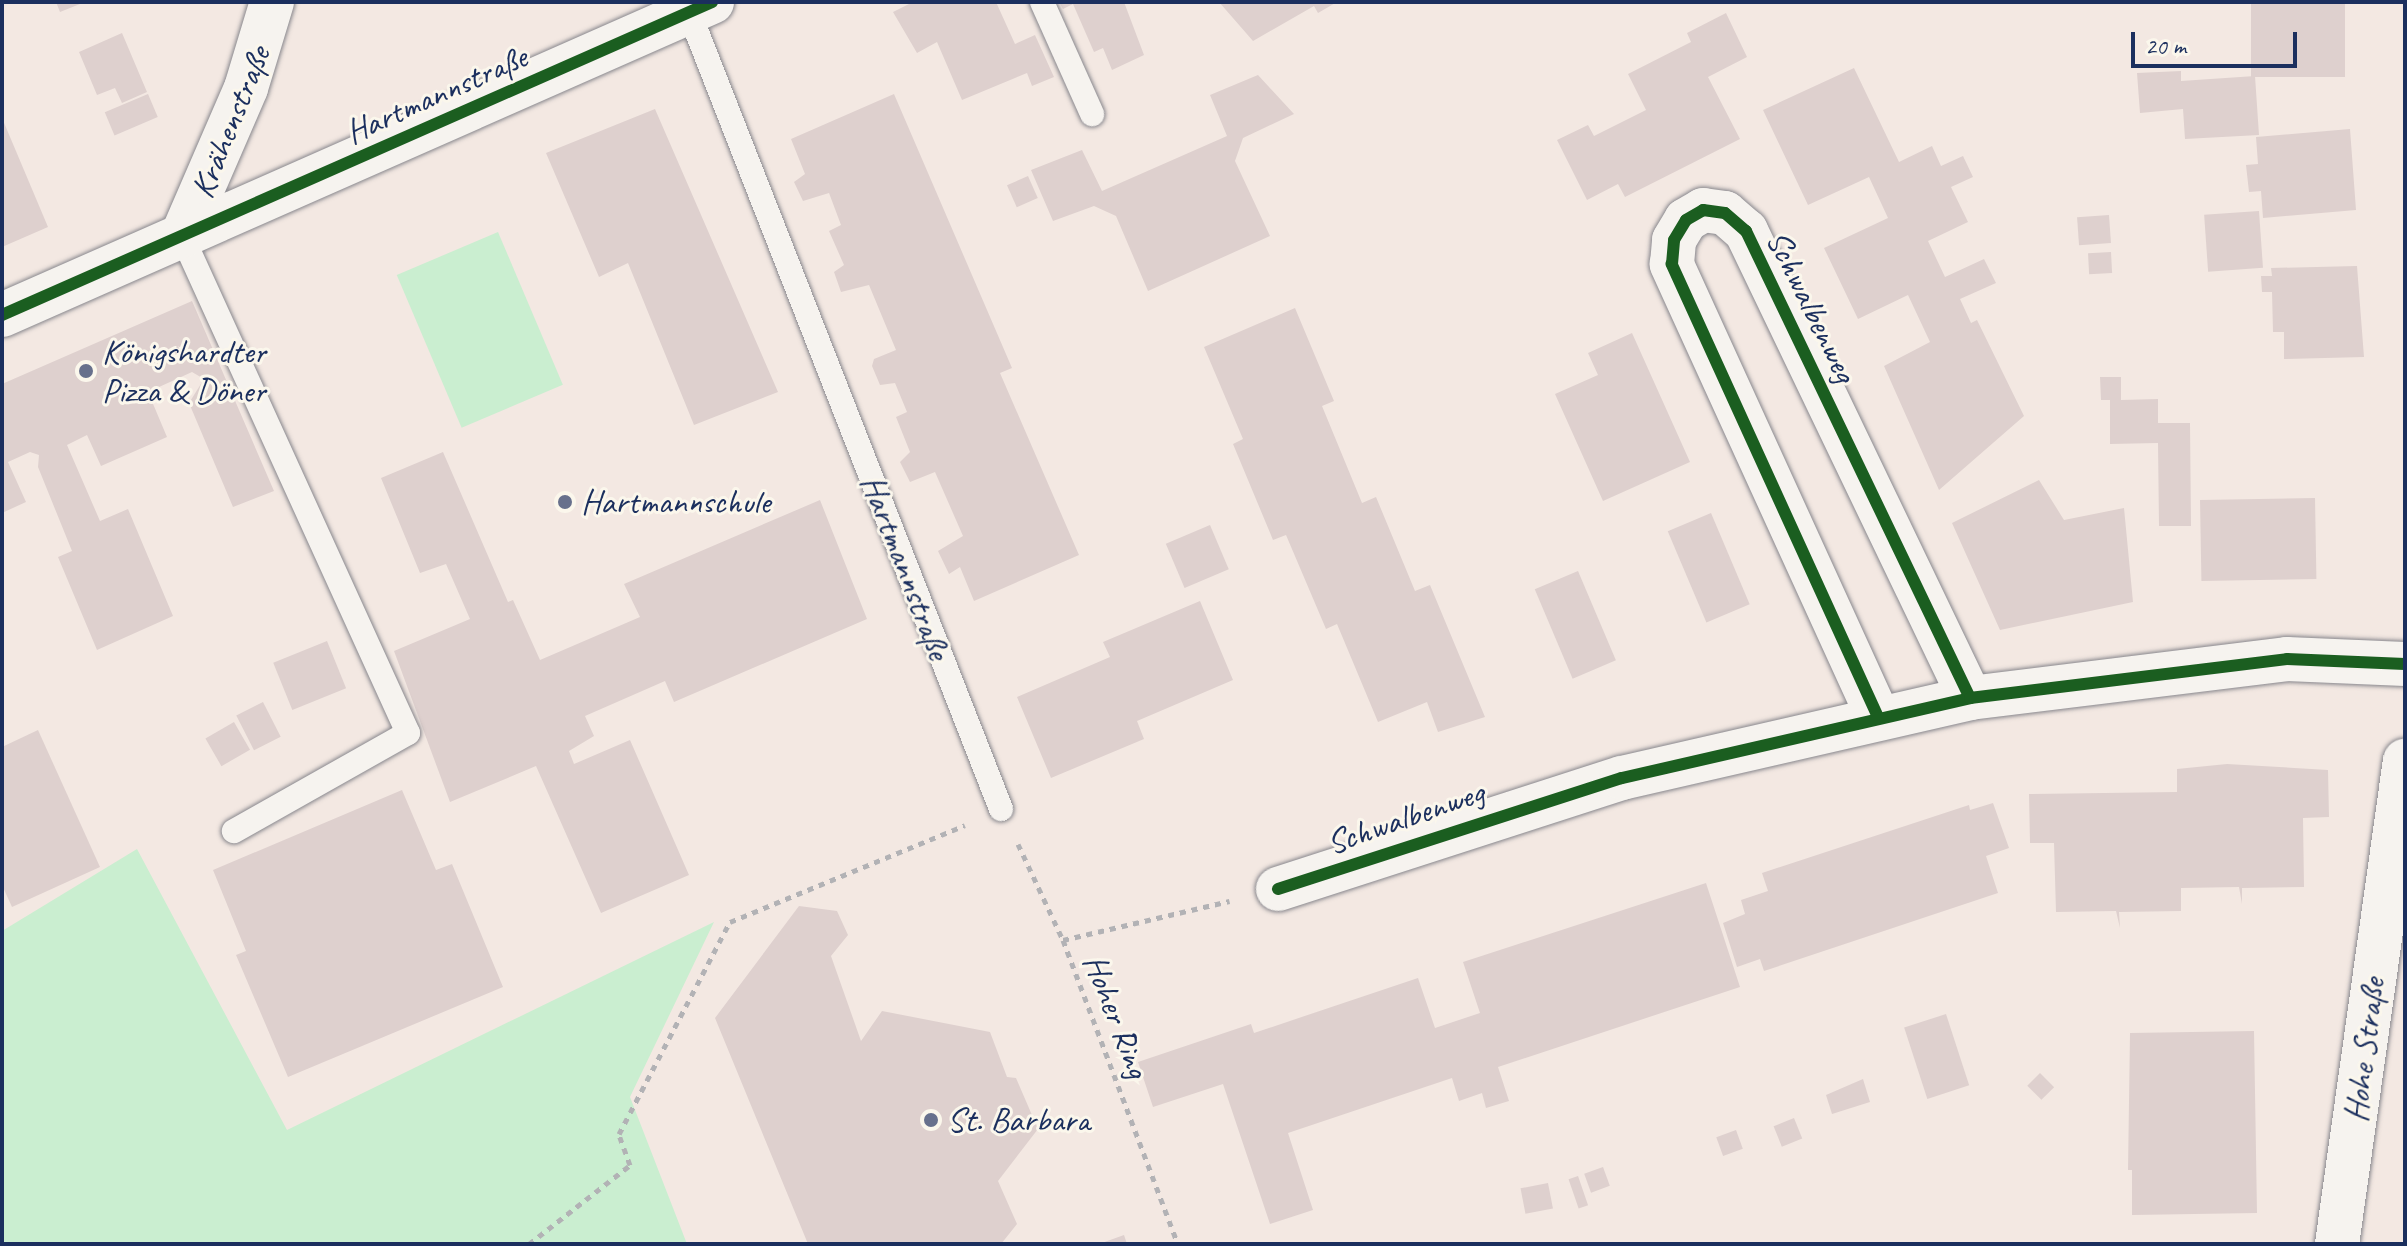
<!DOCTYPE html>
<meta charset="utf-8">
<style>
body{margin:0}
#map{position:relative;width:2407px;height:1246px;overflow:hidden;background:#f3e8e2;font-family:Caveat,sans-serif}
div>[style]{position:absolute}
.green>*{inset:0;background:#caeed0;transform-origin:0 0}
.building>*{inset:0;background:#ded0ce;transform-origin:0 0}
.path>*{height:5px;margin-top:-2.5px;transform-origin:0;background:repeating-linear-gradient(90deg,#b2b2b5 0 6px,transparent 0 12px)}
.roads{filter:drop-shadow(0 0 2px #88878d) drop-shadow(0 0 2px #88878d)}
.service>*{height:24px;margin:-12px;padding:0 12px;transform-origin:12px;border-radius:12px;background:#f6f3ef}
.minor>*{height:44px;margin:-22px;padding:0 22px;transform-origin:22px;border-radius:22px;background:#f6f3ef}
.cycleway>*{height:12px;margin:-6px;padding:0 6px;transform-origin:6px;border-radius:6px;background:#1b5e20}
.dots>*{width:22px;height:22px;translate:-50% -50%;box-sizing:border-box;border:4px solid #fbf7ec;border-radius:50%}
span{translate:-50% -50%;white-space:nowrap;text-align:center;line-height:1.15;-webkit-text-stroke:6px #fbf7ec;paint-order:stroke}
.street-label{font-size:34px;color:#1b2f5e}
.poi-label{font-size:34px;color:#1b2f5e}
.left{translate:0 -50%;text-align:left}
.frame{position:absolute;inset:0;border:4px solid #1b2f5e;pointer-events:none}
.scale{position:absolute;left:2131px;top:32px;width:166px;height:36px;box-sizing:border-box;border:4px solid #1b2f5e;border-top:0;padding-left:10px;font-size:24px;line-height:28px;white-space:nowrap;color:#1b2f5e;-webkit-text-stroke:6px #fbf7ec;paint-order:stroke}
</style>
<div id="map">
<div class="green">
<div style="left:498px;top:232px;width:166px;height:110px;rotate:67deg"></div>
<div style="clip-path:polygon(137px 849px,287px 1130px,714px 922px,630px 1097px,687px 1244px,2px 1244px,2px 931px)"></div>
</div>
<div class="building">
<div style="clip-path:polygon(56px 2px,85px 2px,60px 12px)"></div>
<div style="clip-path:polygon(913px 2px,996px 2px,1015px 44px,1035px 35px,1054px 77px,1032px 86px,1027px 73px,962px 100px,937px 42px,917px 53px,893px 12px)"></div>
<div style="clip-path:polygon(1059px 2px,1124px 2px,1144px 55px,1112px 70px,1103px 48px,1094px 52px,1073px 4px,1063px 9px)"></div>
<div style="clip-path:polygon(1219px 2px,1337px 2px,1318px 13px,1314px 6px,1253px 41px)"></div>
<div style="left:2251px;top:2px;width:94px;height:75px"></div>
<div style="clip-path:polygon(1726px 13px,1747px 57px,1708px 77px,1740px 139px,1625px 197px,1618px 184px,1587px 200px,1557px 140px,1588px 125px,1594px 136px,1646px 110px,1628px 74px,1691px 42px,1687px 33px)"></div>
<div style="clip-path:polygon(122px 33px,147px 92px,122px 103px,115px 88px,97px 95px,79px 52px)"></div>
<div style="clip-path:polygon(1854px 68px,1899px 162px,1932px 146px,1941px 166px,1963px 156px,1973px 177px,1951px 187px,1968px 222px,1928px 241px,1945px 277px,1984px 259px,1996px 283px,1960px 299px,1971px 323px,1977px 320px,2024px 416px,1939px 490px,1884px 366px,1930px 342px,1908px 295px,1858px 319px,1824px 248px,1888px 218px,1869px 177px,1808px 205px,1763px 110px)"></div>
<div style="clip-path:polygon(2181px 71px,2181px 81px,2255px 76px,2259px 135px,2185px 139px,2183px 109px,2140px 113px,2137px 73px)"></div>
<div style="clip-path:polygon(1258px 75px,1294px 114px,1243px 138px,1235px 161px,1270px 236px,1148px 291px,1116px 216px,1094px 206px,1053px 221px,1031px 170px,1082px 150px,1102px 191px,1227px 136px,1210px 95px)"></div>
<div style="left:148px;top:94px;width:25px;height:47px;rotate:67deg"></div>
<div style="clip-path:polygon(894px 94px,1012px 368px,1000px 373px,1079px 555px,974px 601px,960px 567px,949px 574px,938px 551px,963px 536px,935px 472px,910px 482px,900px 462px,910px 452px,896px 417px,907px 412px,895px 383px,880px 385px,872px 366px,874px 359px,896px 350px,869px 285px,841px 292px,834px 272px,844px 265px,829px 231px,841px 225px,829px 193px,803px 201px,794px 182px,805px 174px,791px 139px)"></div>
<div style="clip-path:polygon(655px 109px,778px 392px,694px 425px,628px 263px,599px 277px,546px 153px)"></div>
<div style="clip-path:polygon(2px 118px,48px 227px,2px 247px)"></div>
<div style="clip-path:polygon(2350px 129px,2356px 210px,2263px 218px,2261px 191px,2249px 192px,2246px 165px,2258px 164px,2256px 137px)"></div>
<div style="left:1028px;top:176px;width:24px;height:23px;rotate:66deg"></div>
<div style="left:2259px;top:211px;width:57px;height:55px;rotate:86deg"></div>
<div style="left:2109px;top:215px;width:28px;height:32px;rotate:86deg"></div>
<div style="left:2111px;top:252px;width:21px;height:23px;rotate:87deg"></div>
<div style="clip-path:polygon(2357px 266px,2364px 357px,2284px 359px,2284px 332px,2273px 332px,2272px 292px,2262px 292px,2261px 276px,2272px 276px,2271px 268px)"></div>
<div style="clip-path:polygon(192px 301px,274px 491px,233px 507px,189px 403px,204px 379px,192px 372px,148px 392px,167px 437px,101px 466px,87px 435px,67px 445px,100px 521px,128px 509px,173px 616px,97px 650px,58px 557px,72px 551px,38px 467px,39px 455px,30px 452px,8px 462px,26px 502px,2px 513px,2px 384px)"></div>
<div style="clip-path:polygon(1295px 308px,1334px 401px,1322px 406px,1362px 503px,1376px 497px,1415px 591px,1430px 585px,1485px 717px,1438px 732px,1427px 702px,1378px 722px,1337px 624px,1326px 629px,1286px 535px,1273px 540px,1233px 444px,1243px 439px,1204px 347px)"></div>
<div style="clip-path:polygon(1632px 333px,1690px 462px,1603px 501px,1555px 394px,1598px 375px,1588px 353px)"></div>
<div style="clip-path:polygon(2100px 377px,2121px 377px,2121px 400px,2158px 399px,2158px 423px,2190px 423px,2191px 526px,2159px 526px,2158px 443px,2110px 444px,2110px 400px,2101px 400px)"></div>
<div style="clip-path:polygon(443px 452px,508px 602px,513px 600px,540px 660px,640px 617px,624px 584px,820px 500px,867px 619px,674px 702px,665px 681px,585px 716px,594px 736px,569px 751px,574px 764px,630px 740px,689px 875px,601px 913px,536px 766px,450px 802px,394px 651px,470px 619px,446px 564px,420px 573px,381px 478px)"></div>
<div style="clip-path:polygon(2039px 480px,2064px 520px,2124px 508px,2133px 602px,2000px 630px,1952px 523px)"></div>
<div style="left:2315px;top:498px;width:81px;height:115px;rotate:89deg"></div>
<div style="left:1711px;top:513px;width:99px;height:47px;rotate:67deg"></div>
<div style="left:1210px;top:525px;width:48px;height:48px;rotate:67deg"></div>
<div style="left:1578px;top:571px;width:97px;height:47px;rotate:67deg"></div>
<div style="clip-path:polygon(1200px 601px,1233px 680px,1137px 721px,1144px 739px,1051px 778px,1017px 697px,1110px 657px,1103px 642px)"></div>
<div style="left:327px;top:641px;width:51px;height:58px;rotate:68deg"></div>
<div style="left:263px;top:702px;width:39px;height:30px;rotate:63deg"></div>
<div style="left:234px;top:722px;width:32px;height:33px;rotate:60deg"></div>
<div style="clip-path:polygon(38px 730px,100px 867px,12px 907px,2px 885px,2px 747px)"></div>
<div style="clip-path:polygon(2227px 764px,2328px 770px,2329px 817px,2303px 818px,2304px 887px,2242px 888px,2242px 904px,2239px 887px,2181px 888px,2181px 911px,2119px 912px,2120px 928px,2116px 911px,2056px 912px,2054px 843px,2030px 843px,2029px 794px,2177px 792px,2177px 769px)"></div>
<div style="clip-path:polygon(402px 790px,436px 870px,452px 864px,503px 987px,288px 1077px,236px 955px,246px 951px,213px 870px)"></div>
<div style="clip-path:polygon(1993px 803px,2009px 848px,1986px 856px,1998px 893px,1764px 971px,1760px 959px,1737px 967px,1723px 923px,1745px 914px,1741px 900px,1768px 891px,1762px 873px,1969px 805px,1970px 810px)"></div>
<div style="clip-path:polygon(1706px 883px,1740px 987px,1498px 1067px,1509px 1101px,1486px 1108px,1482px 1093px,1459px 1101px,1452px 1078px,1288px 1133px,1313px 1210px,1270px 1224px,1223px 1084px,1153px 1107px,1138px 1062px,1251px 1024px,1254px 1033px,1418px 978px,1435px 1028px,1480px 1013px,1463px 962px)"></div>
<div style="clip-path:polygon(799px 906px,837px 911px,848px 935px,831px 956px,861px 1041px,882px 1011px,990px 1032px,1007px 1077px,1016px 1078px,1038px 1129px,998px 1181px,1017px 1224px,1001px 1244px,808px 1244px,715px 1018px)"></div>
<div style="left:1946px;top:1014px;width:75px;height:44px;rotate:72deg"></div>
<div style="clip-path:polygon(2254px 1031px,2257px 1213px,2132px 1215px,2132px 1170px,2128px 1170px,2130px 1033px)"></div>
<div style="left:2040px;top:1073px;width:20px;height:18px;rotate:45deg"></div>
<div style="clip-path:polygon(1863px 1079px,1870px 1102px,1832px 1114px,1826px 1095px)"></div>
<div style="left:1794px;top:1118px;width:22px;height:22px;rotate:68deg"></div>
<div style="left:1736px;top:1130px;width:20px;height:21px;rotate:70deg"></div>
<div style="left:1603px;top:1167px;width:20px;height:20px;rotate:70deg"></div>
<div style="left:1578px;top:1176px;width:31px;height:10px;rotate:71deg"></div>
<div style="left:1548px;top:1183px;width:26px;height:28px;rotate:79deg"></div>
<div style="clip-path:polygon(1124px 1235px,1127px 1244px,1099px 1244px)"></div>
</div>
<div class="path">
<div style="left:1018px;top:844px;width:106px;rotate:64.9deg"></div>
<div style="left:1063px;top:940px;width:325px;rotate:69.3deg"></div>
<div style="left:1063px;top:940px;width:171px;rotate:-13.2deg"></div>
<div style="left:529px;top:1244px;width:128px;rotate:-38deg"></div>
<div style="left:630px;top:1165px;width:33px;rotate:-110deg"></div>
<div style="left:619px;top:1134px;width:239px;rotate:-62.4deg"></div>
<div style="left:730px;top:922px;width:254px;rotate:-22.4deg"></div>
</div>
<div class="roads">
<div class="service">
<div style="left:1042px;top:2px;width:123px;rotate:65.9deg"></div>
<div style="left:689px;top:12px;width:856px;rotate:68.62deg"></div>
<div style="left:182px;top:236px;width:546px;rotate:65.55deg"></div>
<div style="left:408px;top:733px;width:200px;rotate:150.6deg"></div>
</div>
<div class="minor">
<div style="left:182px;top:236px;width:161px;rotate:-66.6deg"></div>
<div style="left:246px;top:88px;width:90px;rotate:-73.2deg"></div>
<div style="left:2px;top:315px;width:776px;rotate:-23.79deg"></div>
<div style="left:1878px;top:717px;width:498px;rotate:-114.5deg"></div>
<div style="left:1672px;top:264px;width:24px;rotate:-85deg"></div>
<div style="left:1674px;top:240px;width:23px;rotate:-59deg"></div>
<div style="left:1686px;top:220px;width:20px;rotate:-30deg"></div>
<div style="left:1703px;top:210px;width:22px;rotate:8deg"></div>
<div style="left:1725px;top:213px;width:28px;rotate:41deg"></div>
<div style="left:1746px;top:231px;width:518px;rotate:64.37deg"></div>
<div style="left:1278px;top:889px;width:361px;rotate:-17.9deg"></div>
<div style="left:1622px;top:778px;width:357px;rotate:-12.9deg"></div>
<div style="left:1970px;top:698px;width:319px;rotate:-7deg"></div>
<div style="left:2287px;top:659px;width:118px;rotate:2.4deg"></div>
<div style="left:2337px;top:1244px;width:488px;rotate:-82deg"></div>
</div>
</div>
<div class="cycleway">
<div style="left:2px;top:315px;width:776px;rotate:-23.79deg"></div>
<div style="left:1878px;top:717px;width:498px;rotate:-114.5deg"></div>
<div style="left:1672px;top:264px;width:24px;rotate:-85deg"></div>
<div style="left:1674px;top:240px;width:23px;rotate:-59deg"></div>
<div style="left:1686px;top:220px;width:20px;rotate:-30deg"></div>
<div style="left:1703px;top:210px;width:22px;rotate:8deg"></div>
<div style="left:1725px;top:213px;width:28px;rotate:41deg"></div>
<div style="left:1746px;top:231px;width:518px;rotate:64.37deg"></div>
<div style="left:1278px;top:889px;width:361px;rotate:-17.9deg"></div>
<div style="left:1622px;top:778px;width:357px;rotate:-12.9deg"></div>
<div style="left:1970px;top:698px;width:319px;rotate:-7deg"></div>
<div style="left:2287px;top:659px;width:118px;rotate:2.4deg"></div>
</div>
<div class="dots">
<div style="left:86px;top:371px;background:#67708c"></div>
<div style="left:565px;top:502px;background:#67708c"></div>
<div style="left:931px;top:1120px;background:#67708c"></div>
</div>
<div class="street-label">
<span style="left:436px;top:94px;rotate:-24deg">Hartmannstraße</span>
<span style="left:230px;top:122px;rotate:-68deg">Krähenstraße</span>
<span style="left:1812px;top:306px;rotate:64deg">Schwalbenweg</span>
<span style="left:906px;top:567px;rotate:69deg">Hartmannstraße</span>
<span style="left:1405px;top:817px;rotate:-19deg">Schwalbenweg</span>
<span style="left:1117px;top:1016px;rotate:69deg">Hoher Ring</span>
<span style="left:2364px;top:1050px;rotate:-83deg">Hohe Straße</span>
</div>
<div class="poi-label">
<span class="left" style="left:102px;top:371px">Königshardter<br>Pizza &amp; Döner</span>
<span class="left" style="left:581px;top:502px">Hartmannschule</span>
<span class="left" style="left:947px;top:1120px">St. Barbara</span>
</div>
<div class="frame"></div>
<div class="scale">20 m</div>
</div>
